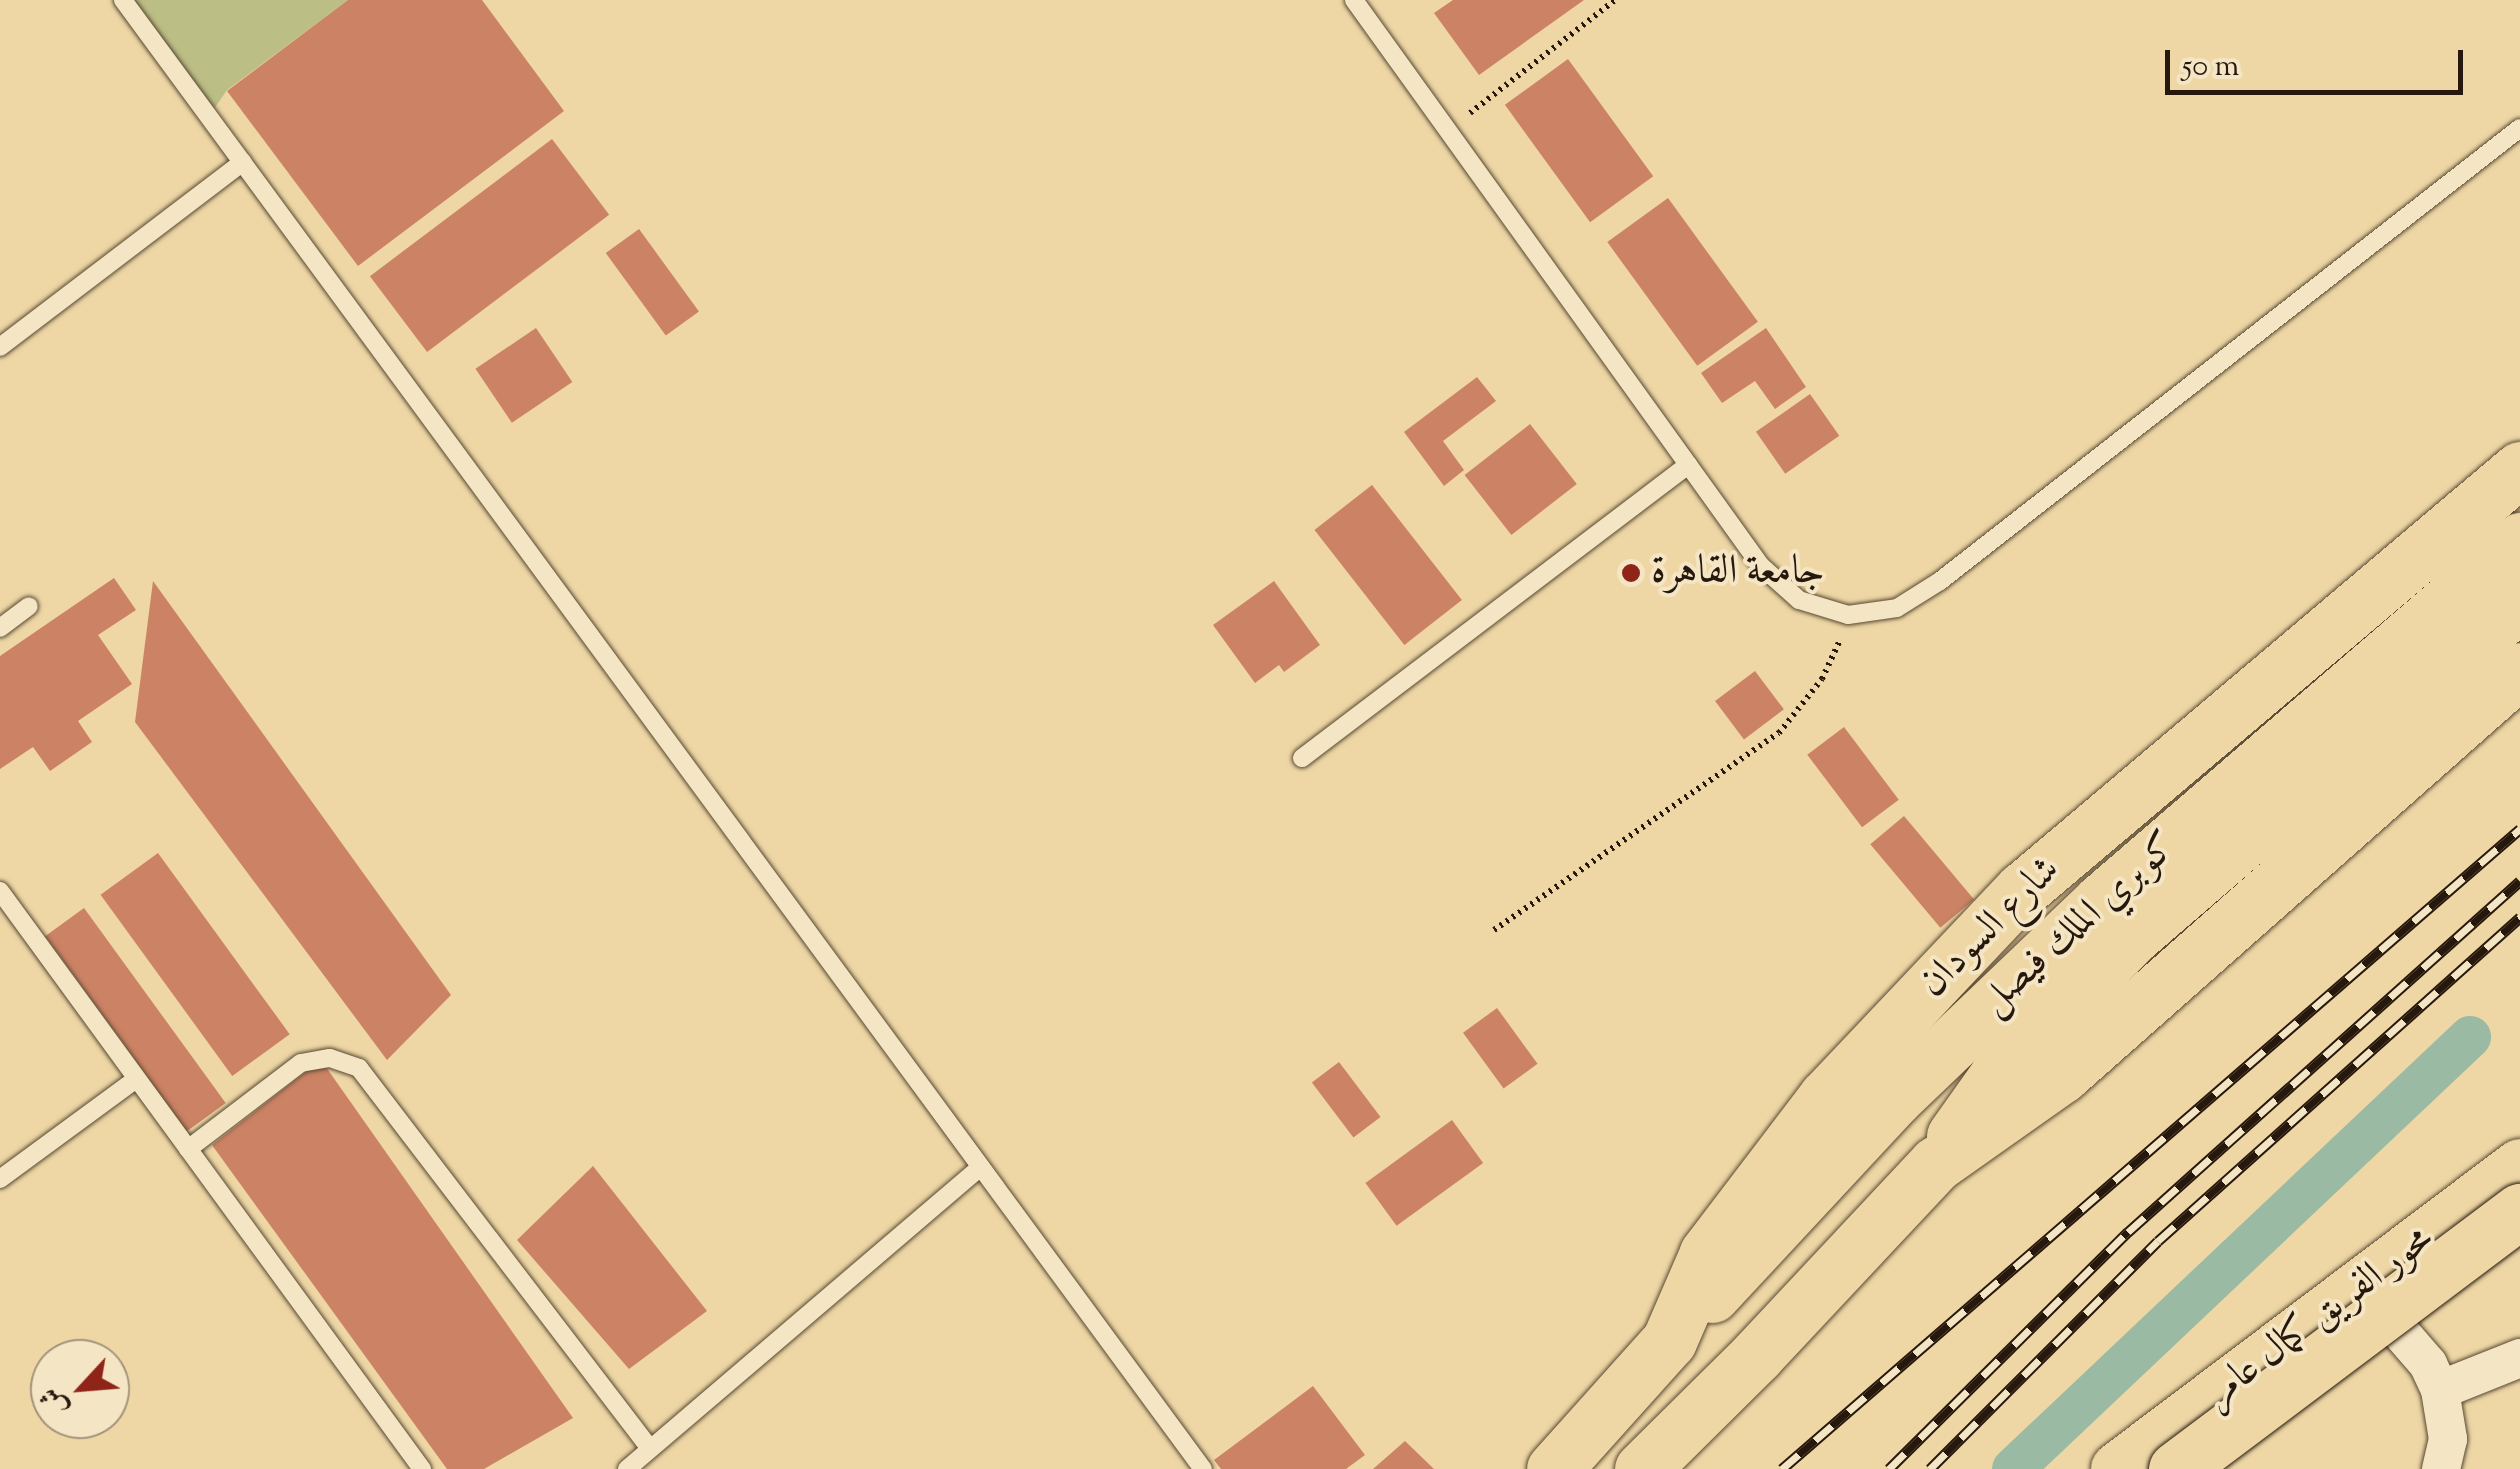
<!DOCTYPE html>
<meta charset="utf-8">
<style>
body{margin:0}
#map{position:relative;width:2520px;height:1469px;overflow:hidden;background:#eed7a5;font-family:"Sorts Mill Goudy",Amiri,serif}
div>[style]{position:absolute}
.green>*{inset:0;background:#bbbe85}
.canal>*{height:42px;margin:-21px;padding:0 21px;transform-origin:21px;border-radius:21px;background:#9abaa3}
.building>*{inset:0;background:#cc8264;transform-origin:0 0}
.path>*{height:6px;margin-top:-3px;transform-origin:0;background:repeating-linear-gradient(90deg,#26180d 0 2.5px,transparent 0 7.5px)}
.roads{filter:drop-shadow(0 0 2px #584833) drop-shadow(0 0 2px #584833)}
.service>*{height:18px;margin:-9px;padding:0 9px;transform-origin:9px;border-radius:9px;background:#f4e5c4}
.minor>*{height:38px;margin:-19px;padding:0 19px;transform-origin:19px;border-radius:19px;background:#f4e5c4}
.primary>*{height:55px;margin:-27.5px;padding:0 27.5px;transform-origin:27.5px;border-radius:27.5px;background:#eed7a5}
.motorway>*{height:55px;margin:-27.5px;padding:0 27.5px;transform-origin:27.5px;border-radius:27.5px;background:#eed7a5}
.rail>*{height:11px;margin-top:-5.5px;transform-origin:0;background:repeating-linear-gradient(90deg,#f4e5c4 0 22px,#26180d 0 44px);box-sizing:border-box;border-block:2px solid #26180d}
.bridges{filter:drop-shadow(0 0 2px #26180d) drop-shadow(0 0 2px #26180d)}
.motorway-bridge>*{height:55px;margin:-27.5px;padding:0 27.5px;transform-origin:27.5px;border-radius:27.5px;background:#eed7a5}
.dots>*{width:28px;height:28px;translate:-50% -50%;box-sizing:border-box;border:5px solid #f4e5c4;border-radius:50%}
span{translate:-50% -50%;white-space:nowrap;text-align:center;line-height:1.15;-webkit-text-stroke:8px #f4e5c4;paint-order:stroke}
.poi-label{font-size:40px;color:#26180d}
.left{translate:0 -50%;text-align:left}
.street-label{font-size:40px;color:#26180d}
.north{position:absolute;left:30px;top:1339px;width:100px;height:100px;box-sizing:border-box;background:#f4e5c4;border:2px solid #a2937b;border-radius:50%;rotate:244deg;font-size:28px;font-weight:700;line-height:40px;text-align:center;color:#26180d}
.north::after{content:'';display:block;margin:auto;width:35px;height:45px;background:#8f2418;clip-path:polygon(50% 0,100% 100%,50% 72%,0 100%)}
.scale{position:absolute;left:2165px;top:50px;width:298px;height:45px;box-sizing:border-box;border:5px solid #26180d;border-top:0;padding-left:12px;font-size:30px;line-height:35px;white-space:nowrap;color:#26180d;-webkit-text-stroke:8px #f4e5c4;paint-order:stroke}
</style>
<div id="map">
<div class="green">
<div style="clip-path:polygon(129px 0,348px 0,227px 90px,212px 112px)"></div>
</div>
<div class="canal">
<div style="left:2013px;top:1469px;width:629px;rotate:-43.39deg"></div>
</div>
<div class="building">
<div style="clip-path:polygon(348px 0,482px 0,564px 111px,358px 266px,227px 91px)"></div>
<div style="clip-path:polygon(1453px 0,1584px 0,1479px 75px,1434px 13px)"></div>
<div style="left:1568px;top:59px;width:145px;height:78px;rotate:54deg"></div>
<div style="left:552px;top:139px;width:95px;height:228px;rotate:53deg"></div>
<div style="left:1668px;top:198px;width:153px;height:75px;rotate:54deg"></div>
<div style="left:639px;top:229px;width:102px;height:41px;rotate:54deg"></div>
<div style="left:536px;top:328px;width:65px;height:73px;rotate:56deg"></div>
<div style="clip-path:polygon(1766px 328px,1806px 387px,1775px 409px,1755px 381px,1722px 403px,1701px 373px)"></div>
<div style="clip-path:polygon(1477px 377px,1496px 401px,1443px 441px,1464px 470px,1444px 486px,1404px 432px)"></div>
<div style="left:1810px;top:394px;width:51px;height:66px;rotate:55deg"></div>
<div style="left:1530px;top:424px;width:76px;height:83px;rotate:52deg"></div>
<div style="left:1372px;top:485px;width:146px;height:73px;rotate:52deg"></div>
<div style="clip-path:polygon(114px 578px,136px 610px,98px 635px,132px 684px,78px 721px,92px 742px,50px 771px,33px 747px,0 769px,0 656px)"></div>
<div style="clip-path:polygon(153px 581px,451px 995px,387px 1060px,135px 722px)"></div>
<div style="clip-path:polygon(1274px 581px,1320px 645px,1284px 672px,1279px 665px,1255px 683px,1213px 625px)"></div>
<div style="left:1755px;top:671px;width:48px;height:50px;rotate:53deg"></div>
<div style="left:1844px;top:727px;width:91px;height:46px;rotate:53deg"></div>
<div style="left:1904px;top:816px;width:109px;height:44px;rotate:50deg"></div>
<div style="left:158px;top:853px;width:224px;height:71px;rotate:54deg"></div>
<div style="left:84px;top:908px;width:241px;height:48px;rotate:54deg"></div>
<div style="left:1497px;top:1008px;width:69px;height:42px;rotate:54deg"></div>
<div style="clip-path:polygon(321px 1060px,573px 1418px,484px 1469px,447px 1469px,212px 1145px)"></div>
<div style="left:1339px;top:1062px;width:69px;height:34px;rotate:53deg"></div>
<div style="left:1452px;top:1120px;width:53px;height:107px;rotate:54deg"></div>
<div style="clip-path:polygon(593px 1166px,707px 1311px,629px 1369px,517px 1240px)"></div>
<div style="clip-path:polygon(1313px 1386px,1365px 1455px,1346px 1469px,1221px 1469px,1214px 1460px)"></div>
<div style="clip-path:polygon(1405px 1441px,1434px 1469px,1373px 1469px)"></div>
</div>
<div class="path">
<div style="left:1470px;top:113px;width:184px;rotate:-37.9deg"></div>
<div style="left:1494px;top:930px;width:346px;rotate:-34.7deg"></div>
<div style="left:1779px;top:733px;width:69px;rotate:-51.5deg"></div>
<div style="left:1822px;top:679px;width:43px;rotate:-65.2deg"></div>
</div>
<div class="roads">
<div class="service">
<div style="left:123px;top:0;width:1823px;rotate:53.68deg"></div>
<div style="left:1354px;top:0;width:697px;rotate:54.28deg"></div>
<div style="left:1761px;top:566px;width:51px;rotate:41.8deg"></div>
<div style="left:1799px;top:600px;width:51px;rotate:17deg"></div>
<div style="left:1848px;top:615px;width:49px;rotate:-8.1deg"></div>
<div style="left:1897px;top:608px;width:51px;rotate:-32.1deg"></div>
<div style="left:1940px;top:581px;width:736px;rotate:-37.99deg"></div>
<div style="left:0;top:347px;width:305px;rotate:-37.3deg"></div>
<div style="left:0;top:628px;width:36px;rotate:-37deg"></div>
<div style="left:1302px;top:758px;width:485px;rotate:-37.2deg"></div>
<div style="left:0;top:891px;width:716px;rotate:53.87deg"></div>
<div style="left:188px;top:1149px;width:142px;rotate:-37.3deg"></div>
<div style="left:301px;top:1063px;width:29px;rotate:-10deg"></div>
<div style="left:330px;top:1058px;width:31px;rotate:19deg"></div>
<div style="left:359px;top:1068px;width:479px;rotate:52.6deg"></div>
<div style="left:0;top:1179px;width:169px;rotate:-36.3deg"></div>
<div style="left:627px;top:1469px;width:465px;rotate:-40.5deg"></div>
</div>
<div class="minor">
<div style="left:2389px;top:1319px;width:60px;rotate:49.1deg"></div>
<div style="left:2428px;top:1364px;width:29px;rotate:65deg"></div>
<div style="left:2440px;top:1390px;width:50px;rotate:80.7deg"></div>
<div style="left:2448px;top:1439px;width:31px;rotate:103deg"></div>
<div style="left:2440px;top:1390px;width:86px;rotate:-21.8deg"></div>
</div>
<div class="primary">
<div style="left:1954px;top:1136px;width:76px;rotate:-54.6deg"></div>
<div style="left:1998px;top:1074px;width:192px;rotate:-45.6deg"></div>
<div style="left:2132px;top:937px;width:512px;rotate:-40.72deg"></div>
<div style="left:1712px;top:1295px;width:267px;rotate:-47.1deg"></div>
<div style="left:1894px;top:1099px;width:286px;rotate:-43.7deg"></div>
<div style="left:2101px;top:901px;width:553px;rotate:-40.75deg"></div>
<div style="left:1554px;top:1469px;width:172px;rotate:-48.1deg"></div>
<div style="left:1669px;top:1341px;width:96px;rotate:-66.6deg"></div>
<div style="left:1707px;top:1253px;width:196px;rotate:-52.7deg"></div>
<div style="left:1826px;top:1097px;width:285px;rotate:-46.6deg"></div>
<div style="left:2022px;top:890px;width:652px;rotate:-40.21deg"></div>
<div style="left:1642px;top:1469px;width:162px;rotate:-44.7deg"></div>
<div style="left:1757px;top:1355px;width:262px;rotate:-46.9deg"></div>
<div style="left:1936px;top:1164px;width:154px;rotate:-35.2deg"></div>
<div style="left:2062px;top:1075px;width:611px;rotate:-41.49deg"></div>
</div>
<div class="motorway">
<div style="left:2118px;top:1469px;width:503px;rotate:-37.01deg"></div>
</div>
</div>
<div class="rail">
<div style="left:1782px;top:1469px;width:977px;rotate:-40.93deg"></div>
<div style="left:1889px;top:1469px;width:337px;rotate:-44.8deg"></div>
<div style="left:2128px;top:1232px;width:526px;rotate:-41.84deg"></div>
<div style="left:1930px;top:1469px;width:322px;rotate:-45deg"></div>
<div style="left:2158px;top:1241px;width:486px;rotate:-41.8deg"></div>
</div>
<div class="bridges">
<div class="motorway-bridge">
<div style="left:2176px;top:1469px;width:430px;rotate:-36.9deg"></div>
</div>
</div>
<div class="dots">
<div style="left:1631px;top:573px;background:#8f2418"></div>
</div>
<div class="poi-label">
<span class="left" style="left:1651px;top:573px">جامعة القاهرة</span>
</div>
<div class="street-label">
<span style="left:2080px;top:925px;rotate:-42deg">كوبري الملك فيصل</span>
<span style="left:1991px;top:928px;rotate:-45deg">شارع السودان</span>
<span style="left:2320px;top:1318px;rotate:-37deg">محور الفريق كمال عامر</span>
</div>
<div class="north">ش</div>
<div class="scale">50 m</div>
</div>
